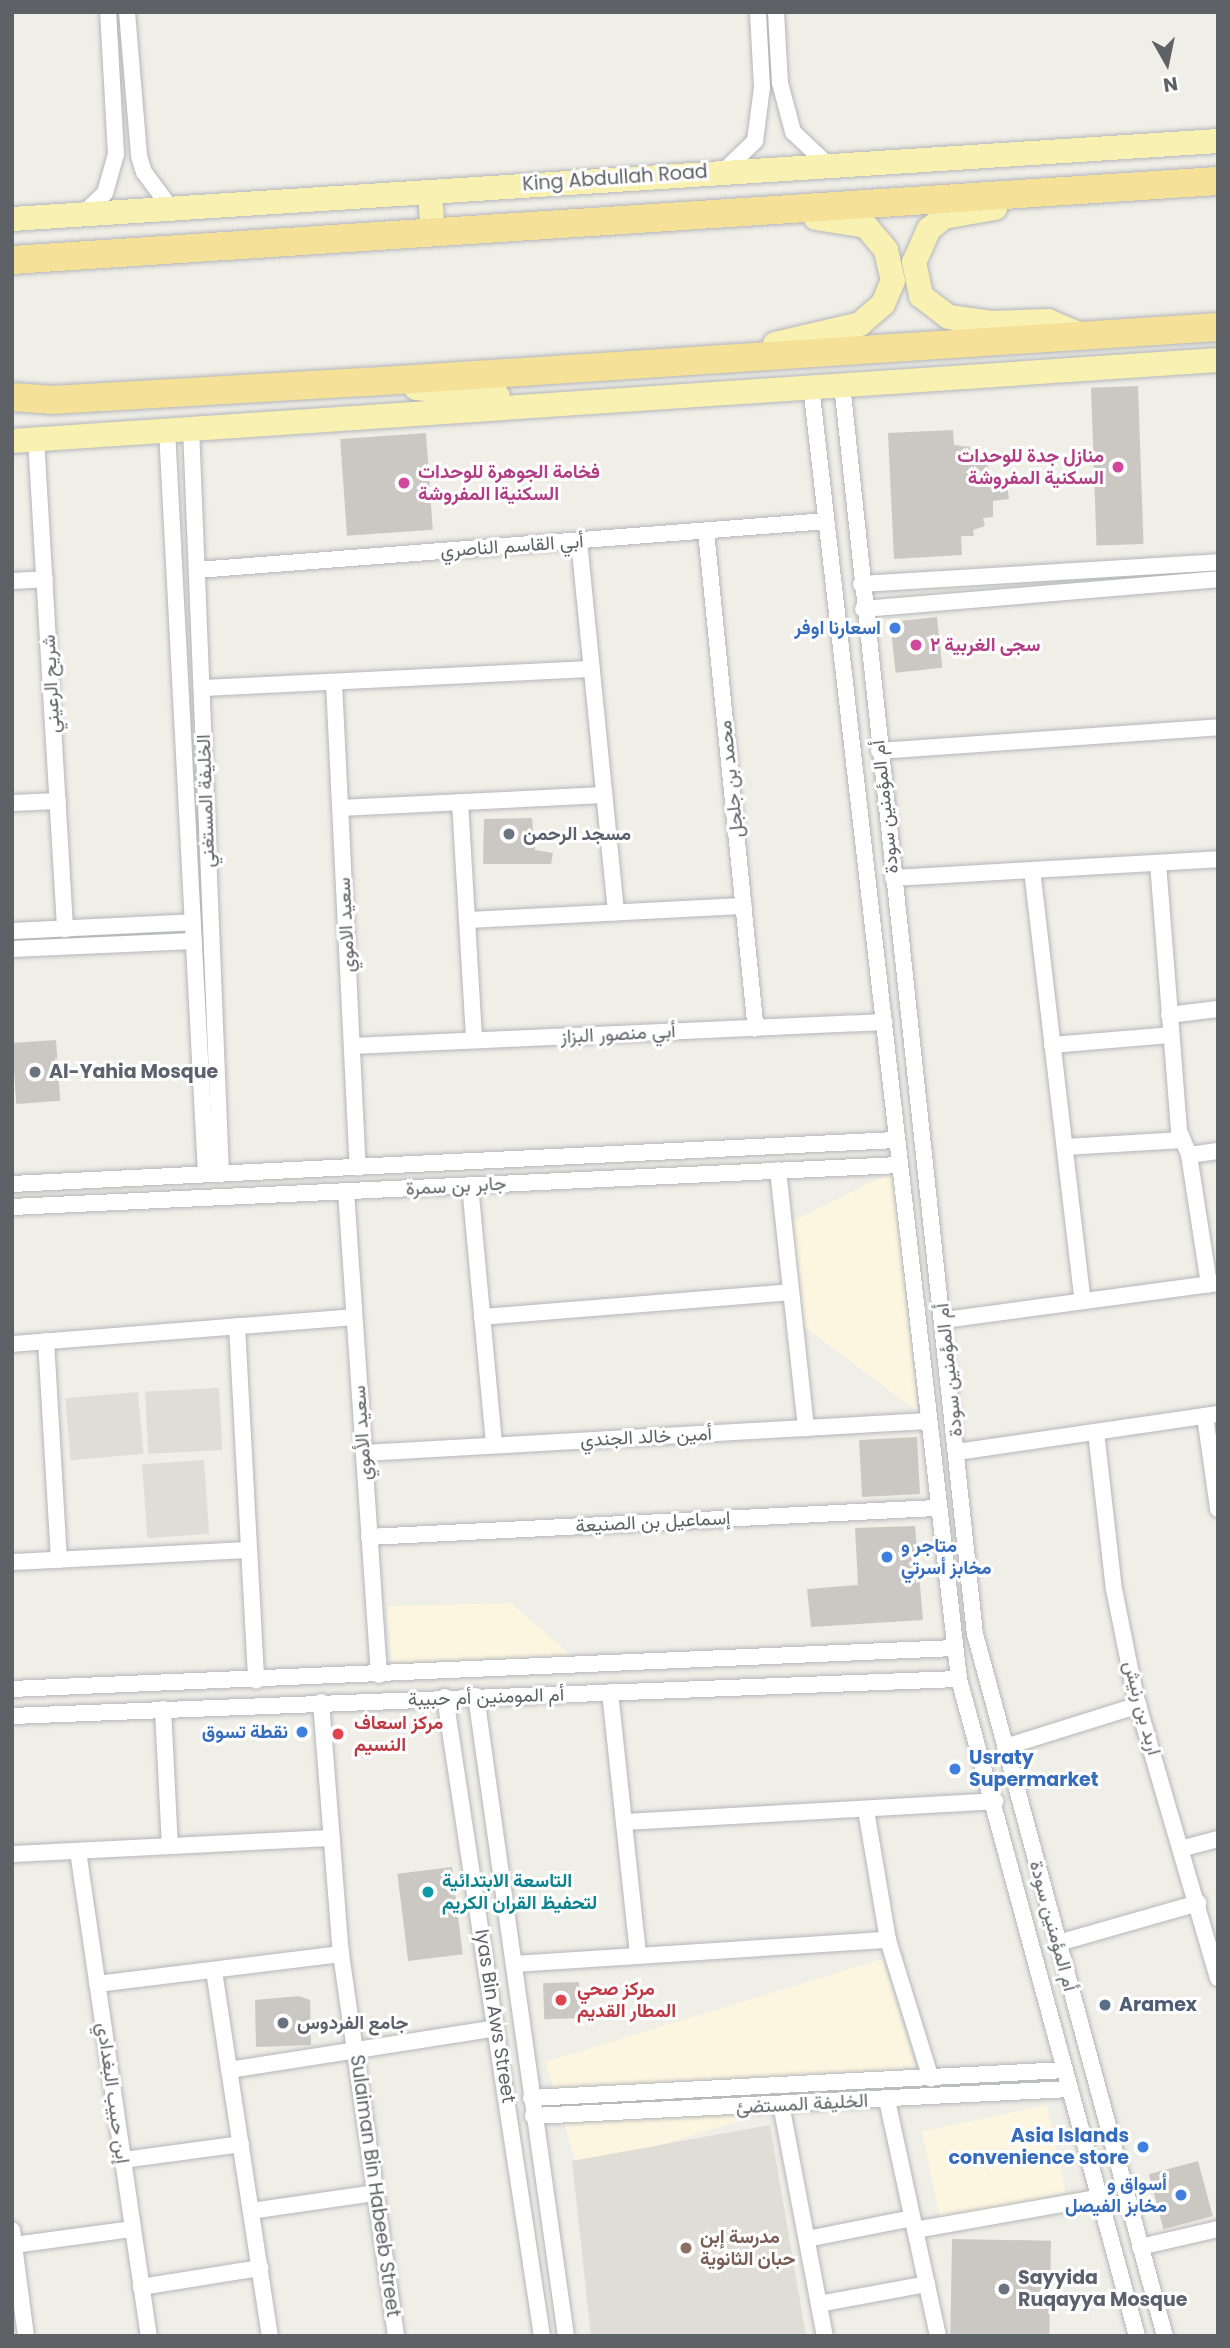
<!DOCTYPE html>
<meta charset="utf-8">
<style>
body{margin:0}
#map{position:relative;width:1230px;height:2348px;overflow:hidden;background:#efeee7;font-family:Poppins,Vazirmatn,sans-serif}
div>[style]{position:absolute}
.commercial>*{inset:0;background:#fcf6e0;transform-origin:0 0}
.education>*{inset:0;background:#dfddd5;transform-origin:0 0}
.building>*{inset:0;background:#cbc8c4;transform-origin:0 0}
.roads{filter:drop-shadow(0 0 2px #b4b6ba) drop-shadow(0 0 2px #b4b6ba)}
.street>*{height:16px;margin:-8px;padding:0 8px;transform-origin:8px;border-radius:8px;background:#fff}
.primary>*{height:24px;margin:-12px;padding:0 12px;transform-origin:12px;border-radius:12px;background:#f9f1b2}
.highway>*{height:28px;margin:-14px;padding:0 14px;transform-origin:14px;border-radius:14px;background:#f6e198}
.dots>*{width:19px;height:19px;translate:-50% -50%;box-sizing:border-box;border:4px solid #fff;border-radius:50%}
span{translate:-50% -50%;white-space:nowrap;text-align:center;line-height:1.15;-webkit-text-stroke:6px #fff;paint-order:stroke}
.street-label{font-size:19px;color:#5e6166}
.hotel-label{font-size:19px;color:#b23c85;font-weight:700}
.right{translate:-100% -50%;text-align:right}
.left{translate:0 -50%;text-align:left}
.shop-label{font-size:19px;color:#366cbe;font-weight:700}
.worship-label{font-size:19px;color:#5b616d;font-weight:700}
.health-label{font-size:19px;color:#be3a42;font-weight:700}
.culture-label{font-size:19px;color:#0d838f;font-weight:700}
.service-label{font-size:19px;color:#4e5e75;font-weight:700}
.education-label{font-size:19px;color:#785e54;font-weight:700}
.frame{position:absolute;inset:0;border:14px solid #5e6166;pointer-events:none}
.north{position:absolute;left:1132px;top:28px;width:70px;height:70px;-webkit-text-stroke:5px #fff;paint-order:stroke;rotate:171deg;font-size:19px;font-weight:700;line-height:28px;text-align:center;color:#5e6166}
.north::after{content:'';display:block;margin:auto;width:24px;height:32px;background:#5e6166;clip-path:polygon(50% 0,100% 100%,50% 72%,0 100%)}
</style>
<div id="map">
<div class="commercial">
<div style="clip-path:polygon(894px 1171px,899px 1226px,918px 1412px,803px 1326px,791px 1222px)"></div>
<div style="clip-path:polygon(511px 1603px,572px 1656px,392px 1664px,387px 1606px)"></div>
<div style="left:882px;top:1959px;width:113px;height:352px;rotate:73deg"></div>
<div style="left:1047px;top:2105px;width:90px;height:128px;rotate:78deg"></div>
</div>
<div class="education">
<div style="left:219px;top:1388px;width:62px;height:74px;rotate:87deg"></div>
<div style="left:138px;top:1392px;width:62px;height:73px;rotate:85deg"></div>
<div style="left:204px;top:1460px;width:74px;height:62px;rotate:86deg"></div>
<div style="clip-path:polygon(770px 2125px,806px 2336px,591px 2336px,572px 2161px)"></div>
</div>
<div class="building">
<div style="left:1138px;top:386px;width:158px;height:47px;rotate:88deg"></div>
<div style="clip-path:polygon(953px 430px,954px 445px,970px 447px,970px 456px,986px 456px,990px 476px,1006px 477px,1009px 499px,993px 501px,993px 517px,983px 518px,985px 526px,973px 530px,974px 536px,961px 536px,962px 555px,894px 559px,888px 433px)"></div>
<div style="left:426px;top:433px;width:97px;height:86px;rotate:86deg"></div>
<div style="left:937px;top:617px;width:51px;height:47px;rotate:84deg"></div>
<div style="clip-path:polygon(532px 818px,535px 850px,553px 853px,551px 864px,483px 864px,484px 819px)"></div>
<div style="left:56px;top:1040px;width:61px;height:44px;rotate:86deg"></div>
<div style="left:917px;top:1437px;width:57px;height:58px;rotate:87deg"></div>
<div style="clip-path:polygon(915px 1526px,923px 1620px,811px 1627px,807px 1589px,858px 1585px,855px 1528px)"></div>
<div style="left:452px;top:1867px;width:88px;height:55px;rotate:83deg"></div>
<div style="left:579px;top:1982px;width:36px;height:36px;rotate:88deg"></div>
<div style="clip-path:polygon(299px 1996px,310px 2000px,311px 2045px,256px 2047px,255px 2000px)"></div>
<div style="left:1198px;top:2161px;width:57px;height:51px;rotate:75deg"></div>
<div style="left:952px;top:2239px;width:99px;height:97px;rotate:1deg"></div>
</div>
<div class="roads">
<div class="street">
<div style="left:127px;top:12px;width:144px;rotate:85.2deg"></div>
<div style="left:139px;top:156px;width:17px;rotate:73deg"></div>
<div style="left:144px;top:172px;width:47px;rotate:53.6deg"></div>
<div style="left:776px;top:12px;width:71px;rotate:86.8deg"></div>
<div style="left:780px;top:83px;width:51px;rotate:75.1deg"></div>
<div style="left:793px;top:132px;width:47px;rotate:43.3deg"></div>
<div style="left:725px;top:170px;width:42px;rotate:-44deg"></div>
<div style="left:755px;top:141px;width:54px;rotate:-82.6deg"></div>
<div style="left:762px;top:87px;width:75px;rotate:-93.1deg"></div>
<div style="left:83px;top:214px;width:30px;rotate:-44deg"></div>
<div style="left:105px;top:193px;width:41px;rotate:-74.2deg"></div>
<div style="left:116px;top:154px;width:142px;rotate:-93.2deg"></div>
<div style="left:842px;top:384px;width:1257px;rotate:83.93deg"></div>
<div style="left:975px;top:1634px;width:727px;rotate:74.86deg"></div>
<div style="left:811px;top:386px;width:1301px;rotate:83.47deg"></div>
<div style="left:959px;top:1679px;width:681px;rotate:74.84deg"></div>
<div style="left:191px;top:428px;width:747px;rotate:87.7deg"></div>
<div style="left:167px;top:430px;width:745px;rotate:87deg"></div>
<div style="left:36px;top:439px;width:491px;rotate:86.6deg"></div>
<div style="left:706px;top:531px;width:500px;rotate:84.3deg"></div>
<div style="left:579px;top:541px;width:373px;rotate:84.3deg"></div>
<div style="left:197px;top:570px;width:631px;rotate:-4.45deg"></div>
<div style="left:12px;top:581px;width:33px;rotate:-3deg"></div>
<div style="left:861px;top:584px;width:358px;rotate:-3.5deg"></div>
<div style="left:863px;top:609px;width:356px;rotate:-4.8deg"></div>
<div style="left:334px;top:683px;width:485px;rotate:87.2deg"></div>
<div style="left:202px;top:688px;width:390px;rotate:-2.8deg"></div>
<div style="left:879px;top:751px;width:340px;rotate:-4deg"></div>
<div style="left:460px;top:802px;width:238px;rotate:86.6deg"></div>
<div style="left:12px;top:803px;width:46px;rotate:-2.5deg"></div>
<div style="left:340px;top:808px;width:264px;rotate:-2.8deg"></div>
<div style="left:1158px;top:863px;width:269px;rotate:85.5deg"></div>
<div style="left:1179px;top:1131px;width:26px;rotate:67deg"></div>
<div style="left:1189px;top:1155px;width:131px;rotate:81.2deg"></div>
<div style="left:1032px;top:870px;width:434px;rotate:83.3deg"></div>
<div style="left:893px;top:878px;width:326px;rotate:-3.3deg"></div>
<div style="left:467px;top:920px;width:277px;rotate:-2.9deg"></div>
<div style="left:12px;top:931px;width:181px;rotate:-2.8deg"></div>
<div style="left:12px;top:949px;width:182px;rotate:-2.5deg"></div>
<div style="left:1169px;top:1015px;width:49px;rotate:-7deg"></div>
<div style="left:1052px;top:1045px;width:118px;rotate:-4.8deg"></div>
<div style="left:352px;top:1046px;width:533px;rotate:-2.58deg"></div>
<div style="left:1065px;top:1147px;width:118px;rotate:-3.4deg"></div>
<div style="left:1189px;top:1155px;width:29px;rotate:-8deg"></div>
<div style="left:778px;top:1170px;width:260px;rotate:83.8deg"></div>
<div style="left:12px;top:1184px;width:885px;rotate:-2.85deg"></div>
<div style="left:470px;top:1185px;width:261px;rotate:84.7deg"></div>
<div style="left:346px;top:1191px;width:485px;rotate:86.1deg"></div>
<div style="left:12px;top:1207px;width:888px;rotate:-2.71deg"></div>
<div style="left:482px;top:1317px;width:310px;rotate:-4.6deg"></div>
<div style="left:944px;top:1320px;width:276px;rotate:-7.7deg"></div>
<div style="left:237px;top:1326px;width:355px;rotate:86.9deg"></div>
<div style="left:46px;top:1341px;width:219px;rotate:86.6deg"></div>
<div style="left:12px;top:1344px;width:343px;rotate:-4.5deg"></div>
<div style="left:1205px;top:1416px;width:94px;rotate:82deg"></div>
<div style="left:1096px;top:1432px;width:158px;rotate:83.5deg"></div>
<div style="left:1114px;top:1589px;width:111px;rotate:78.6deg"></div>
<div style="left:1136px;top:1698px;width:292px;rotate:73.7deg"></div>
<div style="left:957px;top:1452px;width:264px;rotate:-8.3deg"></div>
<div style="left:364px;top:1453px;width:565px;rotate:-3.25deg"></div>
<div style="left:369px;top:1537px;width:568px;rotate:-2.93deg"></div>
<div style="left:12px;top:1562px;width:237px;rotate:-2.9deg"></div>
<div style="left:12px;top:1689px;width:944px;rotate:-2.49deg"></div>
<div style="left:610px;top:1692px;width:265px;rotate:83.9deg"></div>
<div style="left:476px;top:1696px;width:646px;rotate:82deg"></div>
<div style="left:445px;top:1697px;width:646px;rotate:81.37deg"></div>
<div style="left:321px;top:1702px;width:253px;rotate:85.5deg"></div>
<div style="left:341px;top:1954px;width:386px;rotate:81.8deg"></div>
<div style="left:163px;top:1709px;width:137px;rotate:87.1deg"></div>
<div style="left:12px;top:1716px;width:948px;rotate:-2.24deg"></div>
<div style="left:1005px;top:1747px;width:140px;rotate:-17.4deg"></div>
<div style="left:866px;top:1810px;width:132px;rotate:80.4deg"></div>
<div style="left:888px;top:1940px;width:145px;rotate:72.8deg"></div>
<div style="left:624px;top:1822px;width:372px;rotate:-3.2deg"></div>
<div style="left:1184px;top:1848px;width:35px;rotate:-15deg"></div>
<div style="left:78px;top:1851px;width:490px;rotate:81.7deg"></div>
<div style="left:12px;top:1854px;width:320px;rotate:-2.9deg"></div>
<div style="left:1058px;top:1943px;width:146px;rotate:-15.9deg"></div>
<div style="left:514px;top:1964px;width:375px;rotate:-3.7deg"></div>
<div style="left:214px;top:1971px;width:369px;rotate:81.3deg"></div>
<div style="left:97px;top:1984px;width:246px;rotate:-7deg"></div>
<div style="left:229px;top:2070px;width:270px;rotate:-8.9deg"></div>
<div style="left:531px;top:2098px;width:535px;rotate:-3deg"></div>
<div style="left:887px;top:2100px;width:241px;rotate:77.8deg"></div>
<div style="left:781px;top:2104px;width:236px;rotate:79.3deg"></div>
<div style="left:533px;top:2116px;width:538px;rotate:-2.88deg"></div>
<div style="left:123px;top:2160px;width:119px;rotate:-7.7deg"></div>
<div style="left:251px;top:2211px;width:125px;rotate:-8.3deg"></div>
<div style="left:12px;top:2230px;width:107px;rotate:82.5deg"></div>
<div style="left:915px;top:2230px;width:185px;rotate:-10deg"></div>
<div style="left:807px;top:2239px;width:107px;rotate:-11.3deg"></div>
<div style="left:14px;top:2245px;width:120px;rotate:-7.7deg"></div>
<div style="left:1140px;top:2247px;width:80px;rotate:-13deg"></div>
<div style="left:141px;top:2287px;width:121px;rotate:-9.1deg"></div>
<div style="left:819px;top:2304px;width:110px;rotate:-10.5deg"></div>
</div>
<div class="primary">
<div style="left:430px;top:193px;width:39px;rotate:86deg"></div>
<div style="left:995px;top:208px;width:52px;rotate:170deg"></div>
<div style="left:944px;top:217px;width:19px;rotate:141deg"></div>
<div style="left:929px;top:229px;width:36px;rotate:114deg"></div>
<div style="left:914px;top:262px;width:35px;rotate:78deg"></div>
<div style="left:921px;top:296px;width:35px;rotate:37deg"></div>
<div style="left:949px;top:317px;width:43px;rotate:7.9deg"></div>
<div style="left:992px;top:323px;width:56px;rotate:-2deg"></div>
<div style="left:1048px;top:321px;width:30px;rotate:23deg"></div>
<div style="left:12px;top:219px;width:1209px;rotate:-3.7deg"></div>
<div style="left:775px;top:344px;width:87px;rotate:-13.2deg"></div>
<div style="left:860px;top:324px;width:30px;rotate:-41deg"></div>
<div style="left:883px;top:304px;width:25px;rotate:-67deg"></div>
<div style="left:893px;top:281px;width:32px;rotate:-103deg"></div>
<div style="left:886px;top:250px;width:31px;rotate:-130deg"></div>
<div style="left:866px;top:226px;width:51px;rotate:-170.9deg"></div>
<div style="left:416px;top:388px;width:82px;rotate:5.6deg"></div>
<div style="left:12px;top:441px;width:1209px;rotate:-3.84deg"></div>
</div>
<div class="highway">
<div style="left:12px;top:260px;width:1209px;rotate:-3.75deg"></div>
<div style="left:12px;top:397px;width:39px;rotate:4deg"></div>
<div style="left:51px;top:400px;width:317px;rotate:-3.3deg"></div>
<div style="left:367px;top:382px;width:853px;rotate:-3.7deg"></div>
</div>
</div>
<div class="dots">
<div style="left:1118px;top:467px;background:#d1479c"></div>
<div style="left:404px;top:483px;background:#d1479c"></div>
<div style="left:895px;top:628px;background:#3f7fe0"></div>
<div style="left:916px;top:645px;background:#d1479c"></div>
<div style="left:509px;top:834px;background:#6b7280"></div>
<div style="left:35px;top:1072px;background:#6b7280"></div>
<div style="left:887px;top:1557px;background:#3f7fe0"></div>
<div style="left:302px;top:1732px;background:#3f7fe0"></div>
<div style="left:338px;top:1734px;background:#e0444e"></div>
<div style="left:955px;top:1769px;background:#3f7fe0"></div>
<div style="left:428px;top:1892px;background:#0f9aa8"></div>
<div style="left:561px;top:2000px;background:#e0444e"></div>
<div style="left:1105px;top:2005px;background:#5c6f8a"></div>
<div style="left:283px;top:2023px;background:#6b7280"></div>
<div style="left:1143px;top:2147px;background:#3f7fe0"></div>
<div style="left:1181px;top:2195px;background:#3f7fe0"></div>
<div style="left:686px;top:2248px;background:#8d6e63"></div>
<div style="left:1004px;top:2289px;background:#6b7280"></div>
</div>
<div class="street-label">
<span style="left:615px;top:178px;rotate:-4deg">King Abdullah Road</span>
<span style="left:512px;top:546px;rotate:-4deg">أبي القاسم الناصري</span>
<span style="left:51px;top:684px;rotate:-93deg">شريح الرعيني</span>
<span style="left:731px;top:779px;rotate:-96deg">محمد بن جلجل</span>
<span style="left:206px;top:801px;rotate:-92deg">الخليفة المستغني</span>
<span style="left:885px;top:807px;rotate:-96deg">أم المؤمنين سودة</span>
<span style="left:346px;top:925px;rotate:-93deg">سعيد الاموي</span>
<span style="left:618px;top:1034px;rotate:-3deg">أبي منصور البزاز</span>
<span style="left:456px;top:1186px;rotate:-3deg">جابر بن سمرة</span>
<span style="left:949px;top:1370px;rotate:-96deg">أم المؤمنين سودة</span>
<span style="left:362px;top:1433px;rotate:-94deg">سعيد الأموي</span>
<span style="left:646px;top:1437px;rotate:-3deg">أمين خالد الجندي</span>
<span style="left:653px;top:1522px;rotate:-3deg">إسماعيل بن الصنيعة</span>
<span style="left:486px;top:1697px;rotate:-2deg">أم المومنين أم حبيبة</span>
<span style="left:1142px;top:1708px;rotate:75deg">اربد بن رنيش</span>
<span style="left:1053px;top:1926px;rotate:75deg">أم المؤمنين سودة</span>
<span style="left:495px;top:2016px;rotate:81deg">Iyas Bin Aws Street</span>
<span style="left:113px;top:2093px;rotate:82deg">إبن حبيب البغدادي</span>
<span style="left:802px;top:2104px;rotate:-3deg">الخليفة المستضئ</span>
<span style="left:375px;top:2186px;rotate:82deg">Sulaiman Bin Habeeb Street</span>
</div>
<div class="hotel-label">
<span class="right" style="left:1104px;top:467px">منازل جدة للوحدات<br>السكنية المفروشة</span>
<span class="left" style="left:418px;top:483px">فخامة الجوهرة للوحدات<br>السكنيةا المفروشة</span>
<span class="left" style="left:930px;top:645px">سجى الغربية ٢</span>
</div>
<div class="shop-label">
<span class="right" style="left:881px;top:628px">اسعارنا اوفر</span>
<span class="left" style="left:901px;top:1557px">متاجر و<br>مخابز أسرتي</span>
<span class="right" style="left:288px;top:1732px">نقطة تسوق</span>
<span class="left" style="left:969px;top:1769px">Usraty<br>Supermarket</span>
<span class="right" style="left:1129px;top:2147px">Asia Islands<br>convenience store</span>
<span class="right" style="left:1167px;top:2195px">أسواق و<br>مخابز الفيصل</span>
</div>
<div class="worship-label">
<span class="left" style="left:523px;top:834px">مسجد الرحمن</span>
<span class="left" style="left:49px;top:1072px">Al-Yahia Mosque</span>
<span class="left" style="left:297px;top:2023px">جامع الفردوس</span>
<span class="left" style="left:1018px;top:2289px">Sayyida<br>Ruqayya Mosque</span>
</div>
<div class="health-label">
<span class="left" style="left:354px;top:1734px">مركز اسعاف<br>النسيم</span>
<span class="left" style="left:577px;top:2000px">مركز صحي<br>المطار القديم</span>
</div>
<div class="culture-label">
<span class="left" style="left:442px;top:1892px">التاسعة الابتدائية<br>لتحفيظ القران الكريم</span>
</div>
<div class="service-label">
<span class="left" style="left:1119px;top:2005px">Aramex</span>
</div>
<div class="education-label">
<span class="left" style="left:700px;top:2248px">مدرسة إبن<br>حبان الثانوية</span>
</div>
<div class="frame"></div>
<div class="north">N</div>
</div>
